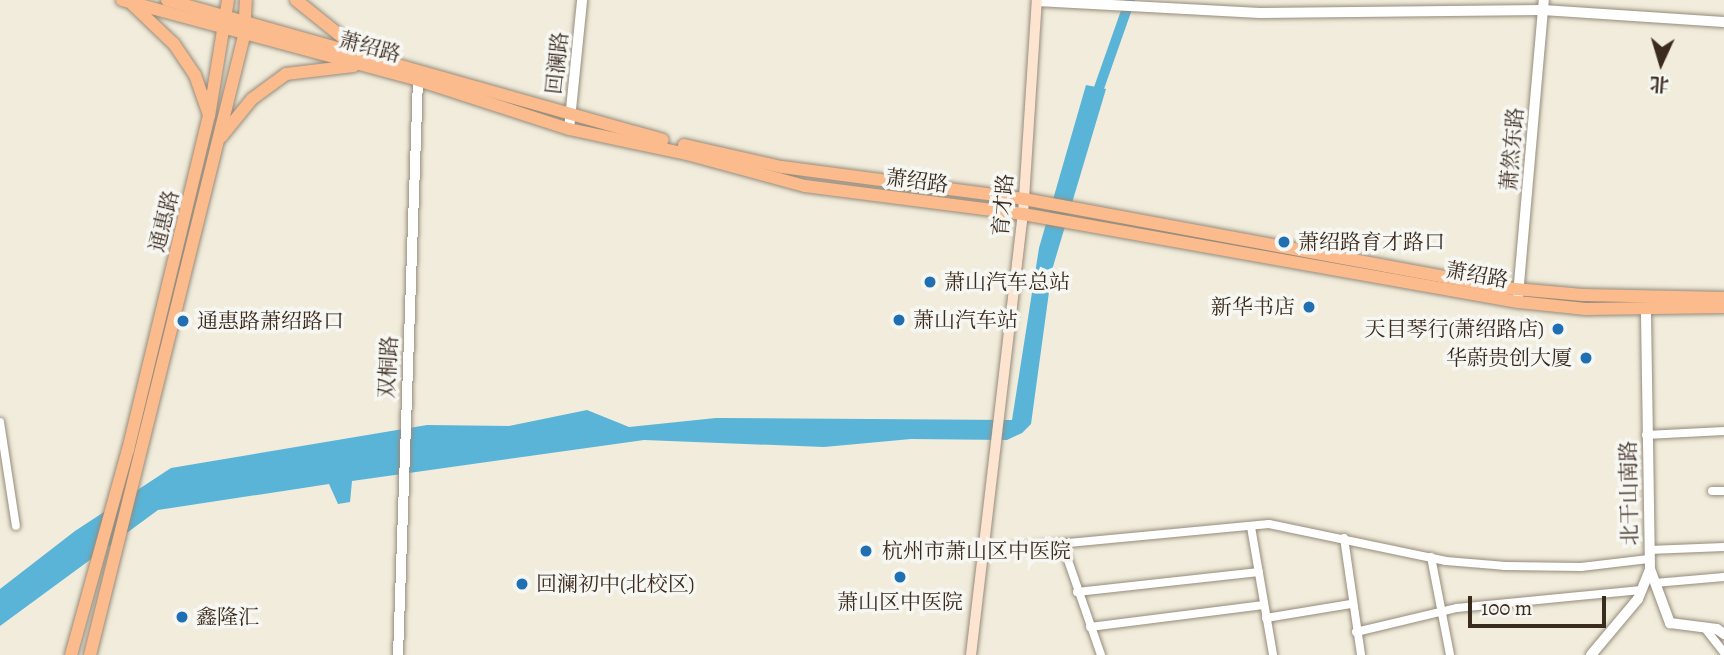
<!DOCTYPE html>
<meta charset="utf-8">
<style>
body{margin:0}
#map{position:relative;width:1724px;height:655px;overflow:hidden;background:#f1ecdb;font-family:Alegreya,"Noto Serif SC",serif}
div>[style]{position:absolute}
.water>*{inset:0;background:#59b4d7}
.canal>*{height:10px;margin:-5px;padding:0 5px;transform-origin:5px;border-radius:5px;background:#59b4d7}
.roads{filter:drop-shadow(0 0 2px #968b7c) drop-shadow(0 0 2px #968b7c)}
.minor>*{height:8px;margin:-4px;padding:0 4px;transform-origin:4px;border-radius:4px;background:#fff}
.tertiary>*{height:10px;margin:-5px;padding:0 5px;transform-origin:5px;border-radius:5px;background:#fff}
.secondary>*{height:10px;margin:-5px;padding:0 5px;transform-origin:5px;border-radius:5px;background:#fde4d1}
.primary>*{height:12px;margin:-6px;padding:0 6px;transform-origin:6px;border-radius:6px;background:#fbbb8c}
.dots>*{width:19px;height:19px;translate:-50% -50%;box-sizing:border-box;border:4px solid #f6f6f2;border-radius:50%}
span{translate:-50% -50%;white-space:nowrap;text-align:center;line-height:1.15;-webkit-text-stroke:7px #f6f6f2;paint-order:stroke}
.street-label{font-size:21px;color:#3b2a1e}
.poi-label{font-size:21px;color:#3b2a1e}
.left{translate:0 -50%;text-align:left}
.right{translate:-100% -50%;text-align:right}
.north{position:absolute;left:1626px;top:28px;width:70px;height:70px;-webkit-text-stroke:5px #f6f6f2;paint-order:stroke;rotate:184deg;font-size:19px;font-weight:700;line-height:28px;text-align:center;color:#3b2a1e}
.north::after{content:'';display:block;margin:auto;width:24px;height:32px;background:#3b2a1e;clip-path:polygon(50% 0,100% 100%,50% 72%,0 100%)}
.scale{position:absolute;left:1468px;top:596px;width:138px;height:32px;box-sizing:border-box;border:4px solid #3b2a1e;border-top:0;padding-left:9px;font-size:21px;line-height:24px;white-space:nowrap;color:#3b2a1e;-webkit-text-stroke:5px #f6f6f2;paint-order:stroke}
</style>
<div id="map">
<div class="water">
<div style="clip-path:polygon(1086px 85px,1106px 89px,1052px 270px,1031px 424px,1022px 433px,1007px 440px,911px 439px,824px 447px,644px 440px,352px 481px,350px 502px,338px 504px,329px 484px,158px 510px,0 626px,0 589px,75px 531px,171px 468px,427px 425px,509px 426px,587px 410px,629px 427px,716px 418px,1012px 420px,1039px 248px)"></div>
</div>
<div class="canal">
<div style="left:1099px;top:88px;width:93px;rotate:-70.6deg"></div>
</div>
<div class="roads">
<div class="minor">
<div style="left:0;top:422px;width:105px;rotate:81.3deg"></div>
<div style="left:1646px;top:435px;width:78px;rotate:-2.9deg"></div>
<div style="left:1712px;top:491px;width:12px"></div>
<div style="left:1251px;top:527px;width:130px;rotate:80.2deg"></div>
<div style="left:1344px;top:538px;width:118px;rotate:81.7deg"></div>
<div style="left:1062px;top:543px;width:119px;rotate:70.8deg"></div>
<div style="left:1649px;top:550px;width:75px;rotate:-2.3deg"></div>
<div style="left:984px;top:551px;width:286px;rotate:-5.4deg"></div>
<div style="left:1269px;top:524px;width:181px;rotate:11.8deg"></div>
<div style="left:1446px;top:561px;width:59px;rotate:4.8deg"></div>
<div style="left:1505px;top:566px;width:76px;rotate:0.8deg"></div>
<div style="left:1581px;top:567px;width:68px;rotate:-6.7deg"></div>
<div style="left:1431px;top:557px;width:100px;rotate:79deg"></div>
<div style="left:1655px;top:583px;width:69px;rotate:-5deg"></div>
<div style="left:1077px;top:592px;width:183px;rotate:-6.3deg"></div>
<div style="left:1266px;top:618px;width:86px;rotate:-9.4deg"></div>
<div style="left:1090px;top:627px;width:175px;rotate:-7.2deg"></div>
<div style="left:1704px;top:627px;width:33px;rotate:52deg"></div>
<div style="left:1356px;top:632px;width:104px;rotate:-13.4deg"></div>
<div style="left:1457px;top:608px;width:185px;rotate:-5.6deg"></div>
</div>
<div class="tertiary">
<div style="left:1037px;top:1px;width:223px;rotate:3.1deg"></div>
<div style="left:1260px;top:13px;width:283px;rotate:-0.6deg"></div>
<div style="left:1543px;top:10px;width:181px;rotate:3.8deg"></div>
<div style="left:569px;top:129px;width:130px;rotate:-84.2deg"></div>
<div style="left:1518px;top:295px;width:296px;rotate:-85deg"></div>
<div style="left:1650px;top:569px;width:58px;rotate:69.7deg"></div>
<div style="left:1670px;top:623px;width:47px;rotate:7.3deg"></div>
<div style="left:1717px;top:629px;width:9px;rotate:36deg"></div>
<div style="left:398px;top:655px;width:575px;rotate:-88.01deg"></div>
<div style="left:1591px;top:655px;width:73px;rotate:-50deg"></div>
<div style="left:1638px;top:599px;width:32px;rotate:-68deg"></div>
<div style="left:1650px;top:569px;width:258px;rotate:-90.9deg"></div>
</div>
<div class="secondary">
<div style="left:971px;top:655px;width:444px;rotate:-83.3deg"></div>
<div style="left:1023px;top:214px;width:214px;rotate:-86.3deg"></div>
</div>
<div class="primary">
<div style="left:122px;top:0;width:307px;rotate:15.1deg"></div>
<div style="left:418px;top:80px;width:159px;rotate:18deg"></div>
<div style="left:569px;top:129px;width:121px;rotate:12deg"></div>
<div style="left:687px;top:154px;width:122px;rotate:15.2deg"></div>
<div style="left:805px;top:186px;width:220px;rotate:7.3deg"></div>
<div style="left:1023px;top:214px;width:503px;rotate:10.08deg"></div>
<div style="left:1518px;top:302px;width:68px;rotate:5.9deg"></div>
<div style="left:1586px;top:309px;width:138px;rotate:-0.8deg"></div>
<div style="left:167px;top:0;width:515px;rotate:15.76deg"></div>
<div style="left:296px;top:0;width:78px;rotate:38.8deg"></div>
<div style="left:133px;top:5px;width:57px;rotate:43.6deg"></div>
<div style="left:174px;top:44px;width:37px;rotate:56deg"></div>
<div style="left:195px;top:75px;width:42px;rotate:70.7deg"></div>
<div style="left:221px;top:137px;width:49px;rotate:-50.8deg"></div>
<div style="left:252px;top:99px;width:42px;rotate:-36.3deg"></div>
<div style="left:286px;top:74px;width:68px;rotate:-6.7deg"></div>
<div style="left:684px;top:145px;width:100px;rotate:12.7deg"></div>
<div style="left:782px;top:167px;width:244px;rotate:7.5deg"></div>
<div style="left:1024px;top:199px;width:488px;rotate:10.5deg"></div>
<div style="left:1504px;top:288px;width:79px;rotate:5.1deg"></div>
<div style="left:1583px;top:295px;width:141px;rotate:1.2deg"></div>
<div style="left:71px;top:655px;width:213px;rotate:-74.5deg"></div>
<div style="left:128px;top:450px;width:344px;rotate:-76.4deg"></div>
<div style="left:209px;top:116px;width:118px;rotate:-80.7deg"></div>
<div style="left:90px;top:655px;width:638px;rotate:-76.03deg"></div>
<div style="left:244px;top:36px;width:36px;rotate:-87deg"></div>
</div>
</div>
<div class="dots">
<div style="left:1284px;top:242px;background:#1f6fb2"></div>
<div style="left:930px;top:282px;background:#1f6fb2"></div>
<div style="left:1309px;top:307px;background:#1f6fb2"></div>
<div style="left:899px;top:320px;background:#1f6fb2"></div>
<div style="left:183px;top:321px;background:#1f6fb2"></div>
<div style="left:1558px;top:329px;background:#1f6fb2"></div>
<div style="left:1586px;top:358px;background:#1f6fb2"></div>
<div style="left:866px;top:551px;background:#1f6fb2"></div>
<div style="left:900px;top:577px;background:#1f6fb2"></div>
<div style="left:522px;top:584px;background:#1f6fb2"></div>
<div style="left:182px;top:617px;background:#1f6fb2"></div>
</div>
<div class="street-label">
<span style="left:370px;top:47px;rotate:15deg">萧绍路</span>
<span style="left:557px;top:63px;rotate:-84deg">回澜路</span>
<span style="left:1512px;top:149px;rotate:-85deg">萧然东路</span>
<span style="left:917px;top:181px;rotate:7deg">萧绍路</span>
<span style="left:1003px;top:205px;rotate:-85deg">育才路</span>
<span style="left:164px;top:221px;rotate:-76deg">通惠路</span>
<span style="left:1477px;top:275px;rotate:10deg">萧绍路</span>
<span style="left:388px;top:367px;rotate:-87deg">双桐路</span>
<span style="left:1629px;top:493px;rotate:-91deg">北干山南路</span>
</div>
<div class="poi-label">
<span class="left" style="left:1298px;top:242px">萧绍路育才路口</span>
<span class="left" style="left:944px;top:282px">萧山汽车总站</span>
<span class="right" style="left:1295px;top:307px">新华书店</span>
<span class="left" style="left:913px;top:320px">萧山汽车站</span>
<span class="left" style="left:197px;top:321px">通惠路萧绍路口</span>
<span class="right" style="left:1544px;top:329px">天目琴行(萧绍路店)</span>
<span class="right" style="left:1572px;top:358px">华蔚贵创大厦</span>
<span class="left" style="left:882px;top:551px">杭州市萧山区中医院</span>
<span class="left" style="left:536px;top:584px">回澜初中(北校区)</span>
<span style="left:900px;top:602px">萧山区中医院</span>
<span class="left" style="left:196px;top:617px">鑫隆汇</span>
</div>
<div class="north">北</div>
<div class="scale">100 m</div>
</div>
